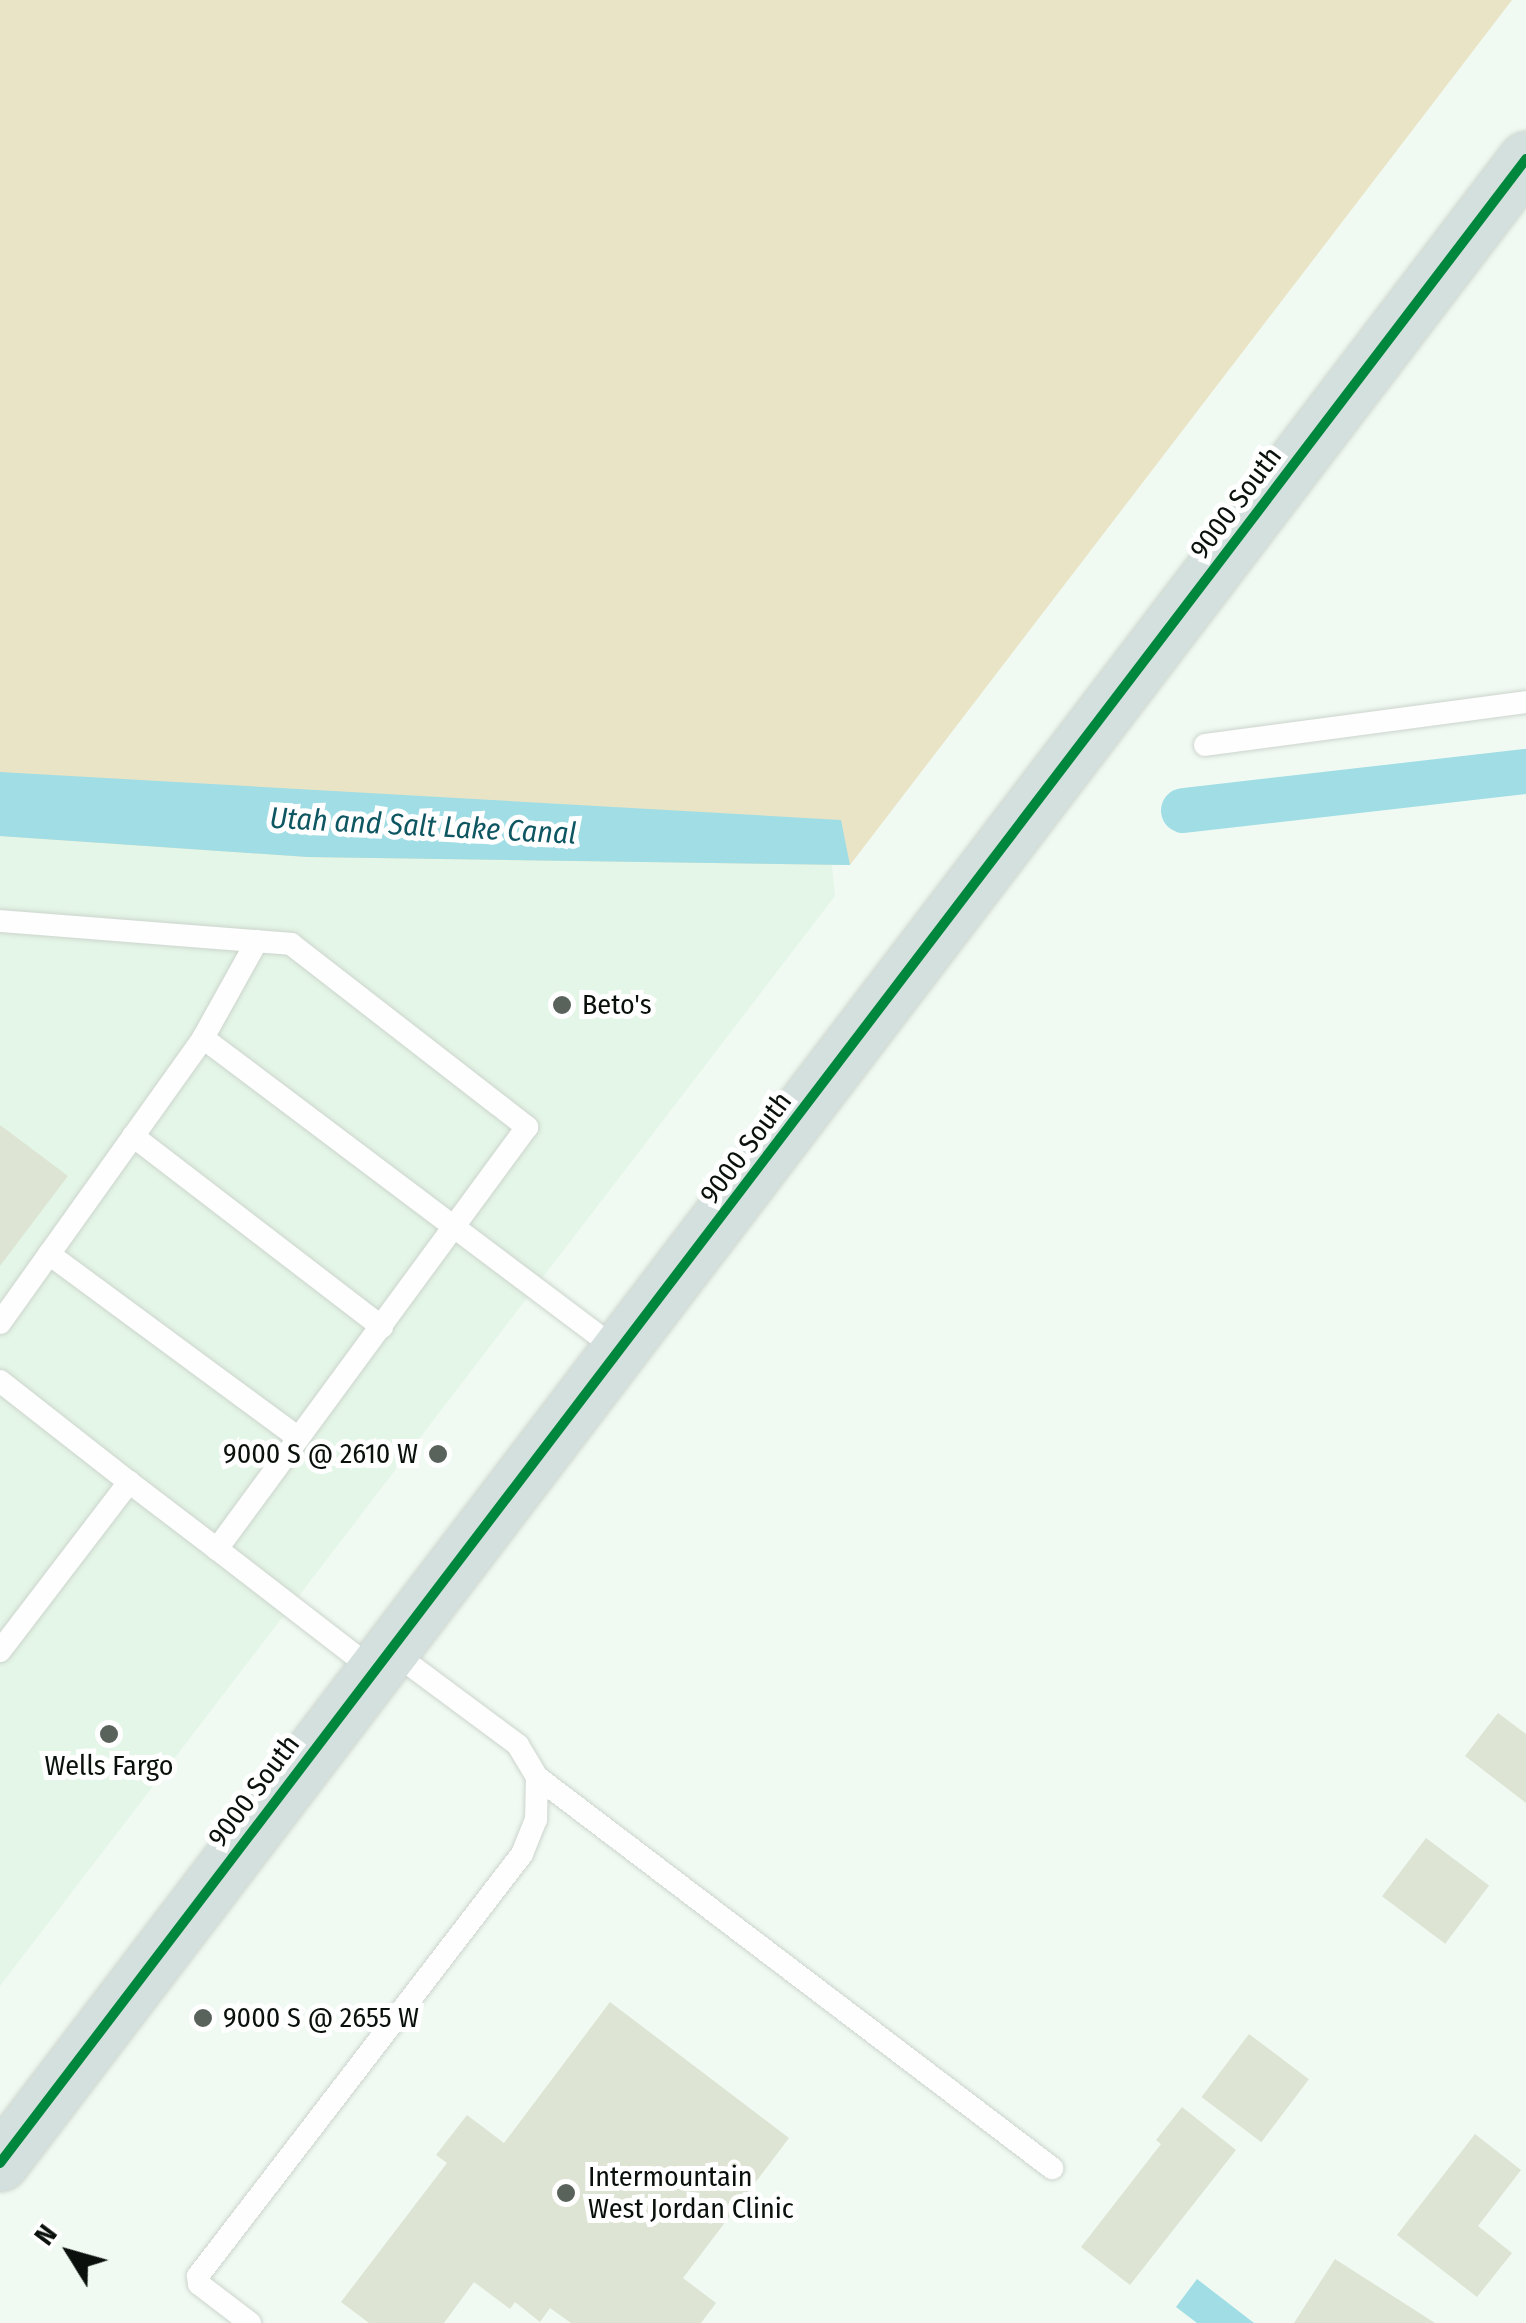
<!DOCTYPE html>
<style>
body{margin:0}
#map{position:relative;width:1526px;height:2323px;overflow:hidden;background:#f0faf2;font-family:"Fira Sans Condensed",sans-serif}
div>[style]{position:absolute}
.built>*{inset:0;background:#e4f6e7}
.green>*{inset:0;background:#eae4c6}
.water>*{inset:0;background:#a0dde5}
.canal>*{height:45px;margin:-22.5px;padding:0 22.5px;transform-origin:22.5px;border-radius:22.5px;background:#a0dde5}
.building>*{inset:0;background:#dde4d4;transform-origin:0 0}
.roads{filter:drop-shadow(0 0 2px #ccd4cd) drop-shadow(0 0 2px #ccd4cd)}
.lane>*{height:22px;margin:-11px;padding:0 11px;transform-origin:11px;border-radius:11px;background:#fdfefd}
.primary>*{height:55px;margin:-27.5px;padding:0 27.5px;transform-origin:27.5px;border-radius:27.5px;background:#d4e0de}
.cycleway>*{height:10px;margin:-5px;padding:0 5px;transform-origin:5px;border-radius:5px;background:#00873e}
.dots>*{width:28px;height:28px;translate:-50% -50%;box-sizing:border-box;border:5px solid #fff;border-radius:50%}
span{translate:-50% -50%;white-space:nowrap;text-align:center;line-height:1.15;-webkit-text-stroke:10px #fff;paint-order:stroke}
.street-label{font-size:28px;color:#0a100b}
.poi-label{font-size:28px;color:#0a100b}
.left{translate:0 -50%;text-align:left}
.right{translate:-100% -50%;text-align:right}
.water-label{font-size:30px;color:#0e5661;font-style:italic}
.north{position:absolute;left:20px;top:2203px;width:100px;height:100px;-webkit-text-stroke:8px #fff;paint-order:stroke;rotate:307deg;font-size:28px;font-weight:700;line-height:40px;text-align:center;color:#0a100b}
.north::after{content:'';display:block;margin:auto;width:35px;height:45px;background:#0a100b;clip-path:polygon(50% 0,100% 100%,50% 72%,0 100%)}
</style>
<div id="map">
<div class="built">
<div style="clip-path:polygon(0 804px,830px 846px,835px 896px,0 1986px)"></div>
</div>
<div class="green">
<div style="clip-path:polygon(0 0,1512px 0,850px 865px,308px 857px,0 836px)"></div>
</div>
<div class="water">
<div style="clip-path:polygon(0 772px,841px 820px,850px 865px,308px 857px,0 836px)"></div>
<div style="clip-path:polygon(1197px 2279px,1254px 2323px,1197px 2323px,1176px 2307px)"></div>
</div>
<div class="canal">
<div style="left:1183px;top:810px;width:345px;rotate:-6.5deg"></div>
</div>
<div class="building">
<div style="clip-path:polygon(0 1125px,68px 1176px,0 1266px)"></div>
<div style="clip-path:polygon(1498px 1713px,1526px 1734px,1526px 1803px,1465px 1756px)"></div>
<div style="left:1426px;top:1838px;width:79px;height:73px;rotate:37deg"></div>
<div style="clip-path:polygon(610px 2002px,789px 2138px,683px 2278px,716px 2303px,701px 2323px,571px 2323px,550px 2308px,540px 2322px,515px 2302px,510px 2309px,474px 2282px,444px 2323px,369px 2323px,341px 2302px,447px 2163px,436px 2155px,467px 2115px,504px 2143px)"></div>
<div style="left:1249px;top:2034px;width:75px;height:79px;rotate:37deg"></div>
<div style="clip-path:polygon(1182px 2107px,1236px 2150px,1130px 2285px,1081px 2247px,1161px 2144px,1156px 2140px)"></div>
<div style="clip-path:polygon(1475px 2134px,1521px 2170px,1478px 2226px,1512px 2253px,1477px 2297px,1397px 2235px)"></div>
<div style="clip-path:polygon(1335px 2259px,1435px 2323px,1294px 2323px)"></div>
</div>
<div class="roads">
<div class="lane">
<div style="left:1205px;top:745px;width:324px;rotate:-7.6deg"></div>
<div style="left:0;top:921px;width:292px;rotate:4.5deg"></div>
<div style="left:291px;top:944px;width:299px;rotate:37.8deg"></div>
<div style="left:527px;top:1127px;width:524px;rotate:126.3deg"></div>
<div style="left:217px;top:1549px;width:200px;rotate:37.7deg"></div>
<div style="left:257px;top:941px;width:111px;rotate:119.1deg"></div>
<div style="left:203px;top:1038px;width:521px;rotate:36.96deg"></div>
<div style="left:133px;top:1136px;width:314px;rotate:37.5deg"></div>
<div style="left:49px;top:1254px;width:310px;rotate:36.4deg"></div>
<div style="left:0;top:1323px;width:350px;rotate:-54.5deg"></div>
<div style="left:0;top:1381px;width:164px;rotate:38.1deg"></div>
<div style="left:0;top:1651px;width:213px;rotate:-52.6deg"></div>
<div style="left:129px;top:1482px;width:111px;rotate:37.3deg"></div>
<div style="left:537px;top:1777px;width:647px;rotate:37.21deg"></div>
<div style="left:250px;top:2323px;width:64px;rotate:-142.6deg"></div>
<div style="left:199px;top:2284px;width:8px;rotate:-97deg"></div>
<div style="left:198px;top:2276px;width:532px;rotate:-52.48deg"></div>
<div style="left:522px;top:1854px;width:37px;rotate:-68deg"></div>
<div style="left:536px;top:1820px;width:43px;rotate:-88.7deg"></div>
<div style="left:537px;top:1777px;width:37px;rotate:-121deg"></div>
<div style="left:518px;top:1745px;width:159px;rotate:-143.4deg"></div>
</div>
<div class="primary">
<div style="left:0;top:2163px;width:2519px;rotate:-52.71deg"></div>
</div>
</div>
<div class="cycleway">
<div style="left:0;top:2163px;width:2519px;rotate:-52.71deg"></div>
</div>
<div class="dots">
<div style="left:562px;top:1005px;background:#5a625c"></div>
<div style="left:438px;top:1454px;background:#5a625c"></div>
<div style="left:109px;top:1734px;background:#5a625c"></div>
<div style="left:203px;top:2018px;background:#5a625c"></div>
<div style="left:566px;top:2193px;background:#5a625c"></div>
</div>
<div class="street-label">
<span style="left:1236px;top:503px;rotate:-53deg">9000 South</span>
<span style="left:746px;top:1148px;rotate:-53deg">9000 South</span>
<span style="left:254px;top:1791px;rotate:-53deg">9000 South</span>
</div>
<div class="poi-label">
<span class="left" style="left:582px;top:1005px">Beto's</span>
<span class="right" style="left:418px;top:1454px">9000 S @ 2610 W</span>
<span style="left:109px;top:1766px">Wells Fargo</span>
<span class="left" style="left:223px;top:2018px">9000 S @ 2655 W</span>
<span class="left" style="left:588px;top:2193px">Intermountain<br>West Jordan Clinic</span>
</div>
<div class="water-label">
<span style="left:423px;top:826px;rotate:3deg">Utah and Salt Lake Canal</span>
</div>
<div class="north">N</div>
</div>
